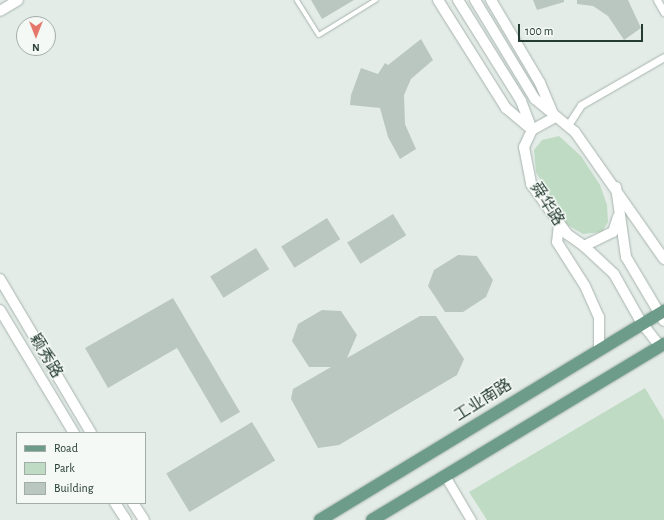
<!DOCTYPE html>
<meta charset="utf-8">
<style>
body{margin:0}
#map{position:relative;width:664px;height:520px;overflow:hidden;background:#e4ece8;font-family:"Alegreya Sans","Noto Sans SC",sans-serif}
div>[style]{position:absolute}
.green>*{inset:0;background:#bfdbc3}
.building>*{inset:0;background:#bac7c0;transform-origin:0 0}
.roads{filter:drop-shadow(0 0 1px #a7b4ae) drop-shadow(0 0 1px #a7b4ae)}
.service>*{height:3.5px;margin:-1.75px;padding:0 1.75px;transform-origin:1.75px;border-radius:1.75px;background:#fff}
.minor>*{height:7px;margin:-3.5px;padding:0 3.5px;transform-origin:3.5px;border-radius:3.5px;background:#fff}
.tertiary>*{height:9px;margin:-4.5px;padding:0 4.5px;transform-origin:4.5px;border-radius:4.5px;background:#fff}
.secondary>*{height:10px;margin:-5px;padding:0 5px;transform-origin:5px;border-radius:5px;background:#fff}
.primary>*{height:12px;margin:-6px;padding:0 6px;transform-origin:6px;border-radius:6px;background:#6d9d8a}
span{translate:-50% -50%;white-space:nowrap;text-align:center;line-height:1.15;-webkit-text-stroke:3px #f5f9f6;paint-order:stroke}
.street-label{font-size:16px;color:#253c33}
.legend{position:absolute;left:16px;top:432px;width:130px;height:72px;box-sizing:border-box;background:#f5f9f6;border:1px solid #a2ada8;margin:0;padding:5px 7px;list-style:none;font-size:12px;color:#253c33}
.legend li{display:flex;align-items:center;gap:8px;height:20px}
.legend b{width:20px;border:1px solid #a2ada8}
.north{position:absolute;left:16px;top:16px;width:40px;height:40px;box-sizing:border-box;background:#f5f9f6;border:1px solid #a2ada8;border-radius:50%;rotate:180deg;font-size:11px;font-weight:700;line-height:16px;text-align:center;color:#253c33}
.north::after{content:'';display:block;margin:auto;width:14px;height:18px;background:#e4776a;clip-path:polygon(50% 0,100% 100%,50% 72%,0 100%)}
.scale{position:absolute;left:518px;top:24px;width:125px;height:18px;box-sizing:border-box;border:2px solid #253c33;border-top:0;padding-left:5px;font-size:12px;line-height:14px;white-space:nowrap;color:#253c33;-webkit-text-stroke:3px #f5f9f6;paint-order:stroke}
</style>
<div id="map">
<div class="green">
<div style="clip-path:polygon(559px 136px,581px 156px,600px 185px,607px 205px,608px 222px,602px 232px,583px 234px,566px 224px,536px 172px,534px 150px,542px 140px)"></div>
<div style="clip-path:polygon(645px 388px,664px 420px,664px 520px,487px 520px,469px 492px)"></div>
</div>
<div class="building">
<div style="clip-path:polygon(311px 0,354px 0,322px 19px)"></div>
<div style="clip-path:polygon(533px 0,564px 0,564px 2px,537px 10px)"></div>
<div style="clip-path:polygon(577px 0,628px 0,641px 28px,624px 40px,608px 16px,593px 6px,577px 4px)"></div>
<div style="clip-path:polygon(421px 39px,433px 60px,411px 79px,404px 95px,405px 124px,416px 149px,400px 159px,388px 137px,380px 108px,350px 105px,351px 95px,361px 68px,378px 74px,385px 63px,388px 65px)"></div>
<div style="left:393px;top:214px;width:25px;height:54px;rotate:58deg"></div>
<div style="left:327px;top:218px;width:25px;height:54px;rotate:58deg"></div>
<div style="left:256px;top:248px;width:25px;height:54px;rotate:58deg"></div>
<div style="clip-path:polygon(458px 255px,477px 256px,493px 280px,486px 297px,463px 312px,445px 312px,428px 286px,434px 270px)"></div>
<div style="clip-path:polygon(173px 298px,240px 412px,221px 423px,177px 348px,108px 388px,85px 348px)"></div>
<div style="clip-path:polygon(322px 310px,341px 311px,357px 335px,347px 358px,420px 316px,436px 316px,464px 359px,457px 375px,339px 445px,318px 448px,291px 399px,293px 389px,331px 367px,309px 367px,292px 341px,298px 324px)"></div>
<div style="left:252px;top:422px;width:45px;height:100px;rotate:59deg"></div>
</div>
<div class="roads">
<div class="service">
<div style="left:297px;top:0;width:41px;rotate:57.8deg"></div>
<div style="left:319px;top:35px;width:67px;rotate:-31.6deg"></div>
</div>
<div class="minor">
<div style="left:657px;top:0;width:14px;rotate:60deg"></div>
<div style="left:568px;top:125px;width:24px;rotate:-57deg"></div>
<div style="left:581px;top:105px;width:96px;rotate:-30deg"></div>
</div>
<div class="tertiary">
<div style="left:445px;top:476px;width:51px;rotate:59.4deg"></div>
</div>
<div class="secondary">
<div style="left:438px;top:0;width:128px;rotate:57.8deg"></div>
<div style="left:506px;top:108px;width:31px;rotate:40deg"></div>
<div style="left:458px;top:0;width:119px;rotate:58deg"></div>
<div style="left:521px;top:101px;width:31px;rotate:69deg"></div>
<div style="left:532px;top:130px;width:19px;rotate:115deg"></div>
<div style="left:524px;top:147px;width:38px;rotate:79deg"></div>
<div style="left:531px;top:184px;width:62px;rotate:54.2deg"></div>
<div style="left:567px;top:234px;width:21px;rotate:35deg"></div>
<div style="left:584px;top:246px;width:41px;rotate:43deg"></div>
<div style="left:614px;top:274px;width:55px;rotate:60.6deg"></div>
<div style="left:641px;top:322px;width:31px;rotate:52deg"></div>
<div style="left:475px;top:0;width:116px;rotate:58.8deg"></div>
<div style="left:535px;top:99px;width:52px;rotate:39.5deg"></div>
<div style="left:575px;top:132px;width:155px;rotate:55deg"></div>
<div style="left:491px;top:0;width:96px;rotate:59.4deg"></div>
<div style="left:540px;top:83px;width:33px;rotate:67deg"></div>
<div style="left:0;top:11px;width:21px;rotate:-31deg"></div>
<div style="left:532px;top:130px;width:26px;rotate:-29deg"></div>
<div style="left:616px;top:187px;width:71px;rotate:81.9deg"></div>
<div style="left:626px;top:257px;width:74px;rotate:59.3deg"></div>
<div style="left:559px;top:224px;width:18px;rotate:96deg"></div>
<div style="left:557px;top:242px;width:52px;rotate:57.5deg"></div>
<div style="left:585px;top:286px;width:34px;rotate:66deg"></div>
<div style="left:599px;top:317px;width:33px;rotate:90deg"></div>
<div style="left:584px;top:246px;width:32px;rotate:-26deg"></div>
<div style="left:613px;top:232px;width:16px;rotate:-72deg"></div>
<div style="left:0;top:279px;width:179px;rotate:59.4deg"></div>
<div style="left:0;top:310px;width:144px;rotate:59deg"></div>
<div style="left:115px;top:503px;width:20px;rotate:57deg"></div>
<div style="left:133px;top:503px;width:20px;rotate:57deg"></div>
</div>
<div class="primary">
<div style="left:320px;top:520px;width:403px;rotate:-31.3deg"></div>
<div style="left:372px;top:520px;width:341px;rotate:-31.1deg"></div>
</div>
</div>
<div class="street-label">
<span style="left:547px;top:204px;rotate:57deg">舜华路</span>
<span style="left:46px;top:356px;rotate:59deg">颖秀路</span>
<span style="left:483px;top:400px;rotate:-32deg">工业南路</span>
</div>
<ul class="legend">
<li><b style="height:5px;background:#6d9d8a"></b>Road</li>
<li><b style="height:11px;background:#bfdbc3"></b>Park</li>
<li><b style="height:11px;background:#bac7c0"></b>Building</li>
</ul>
<div class="north">N</div>
<div class="scale">100 m</div>
</div>
